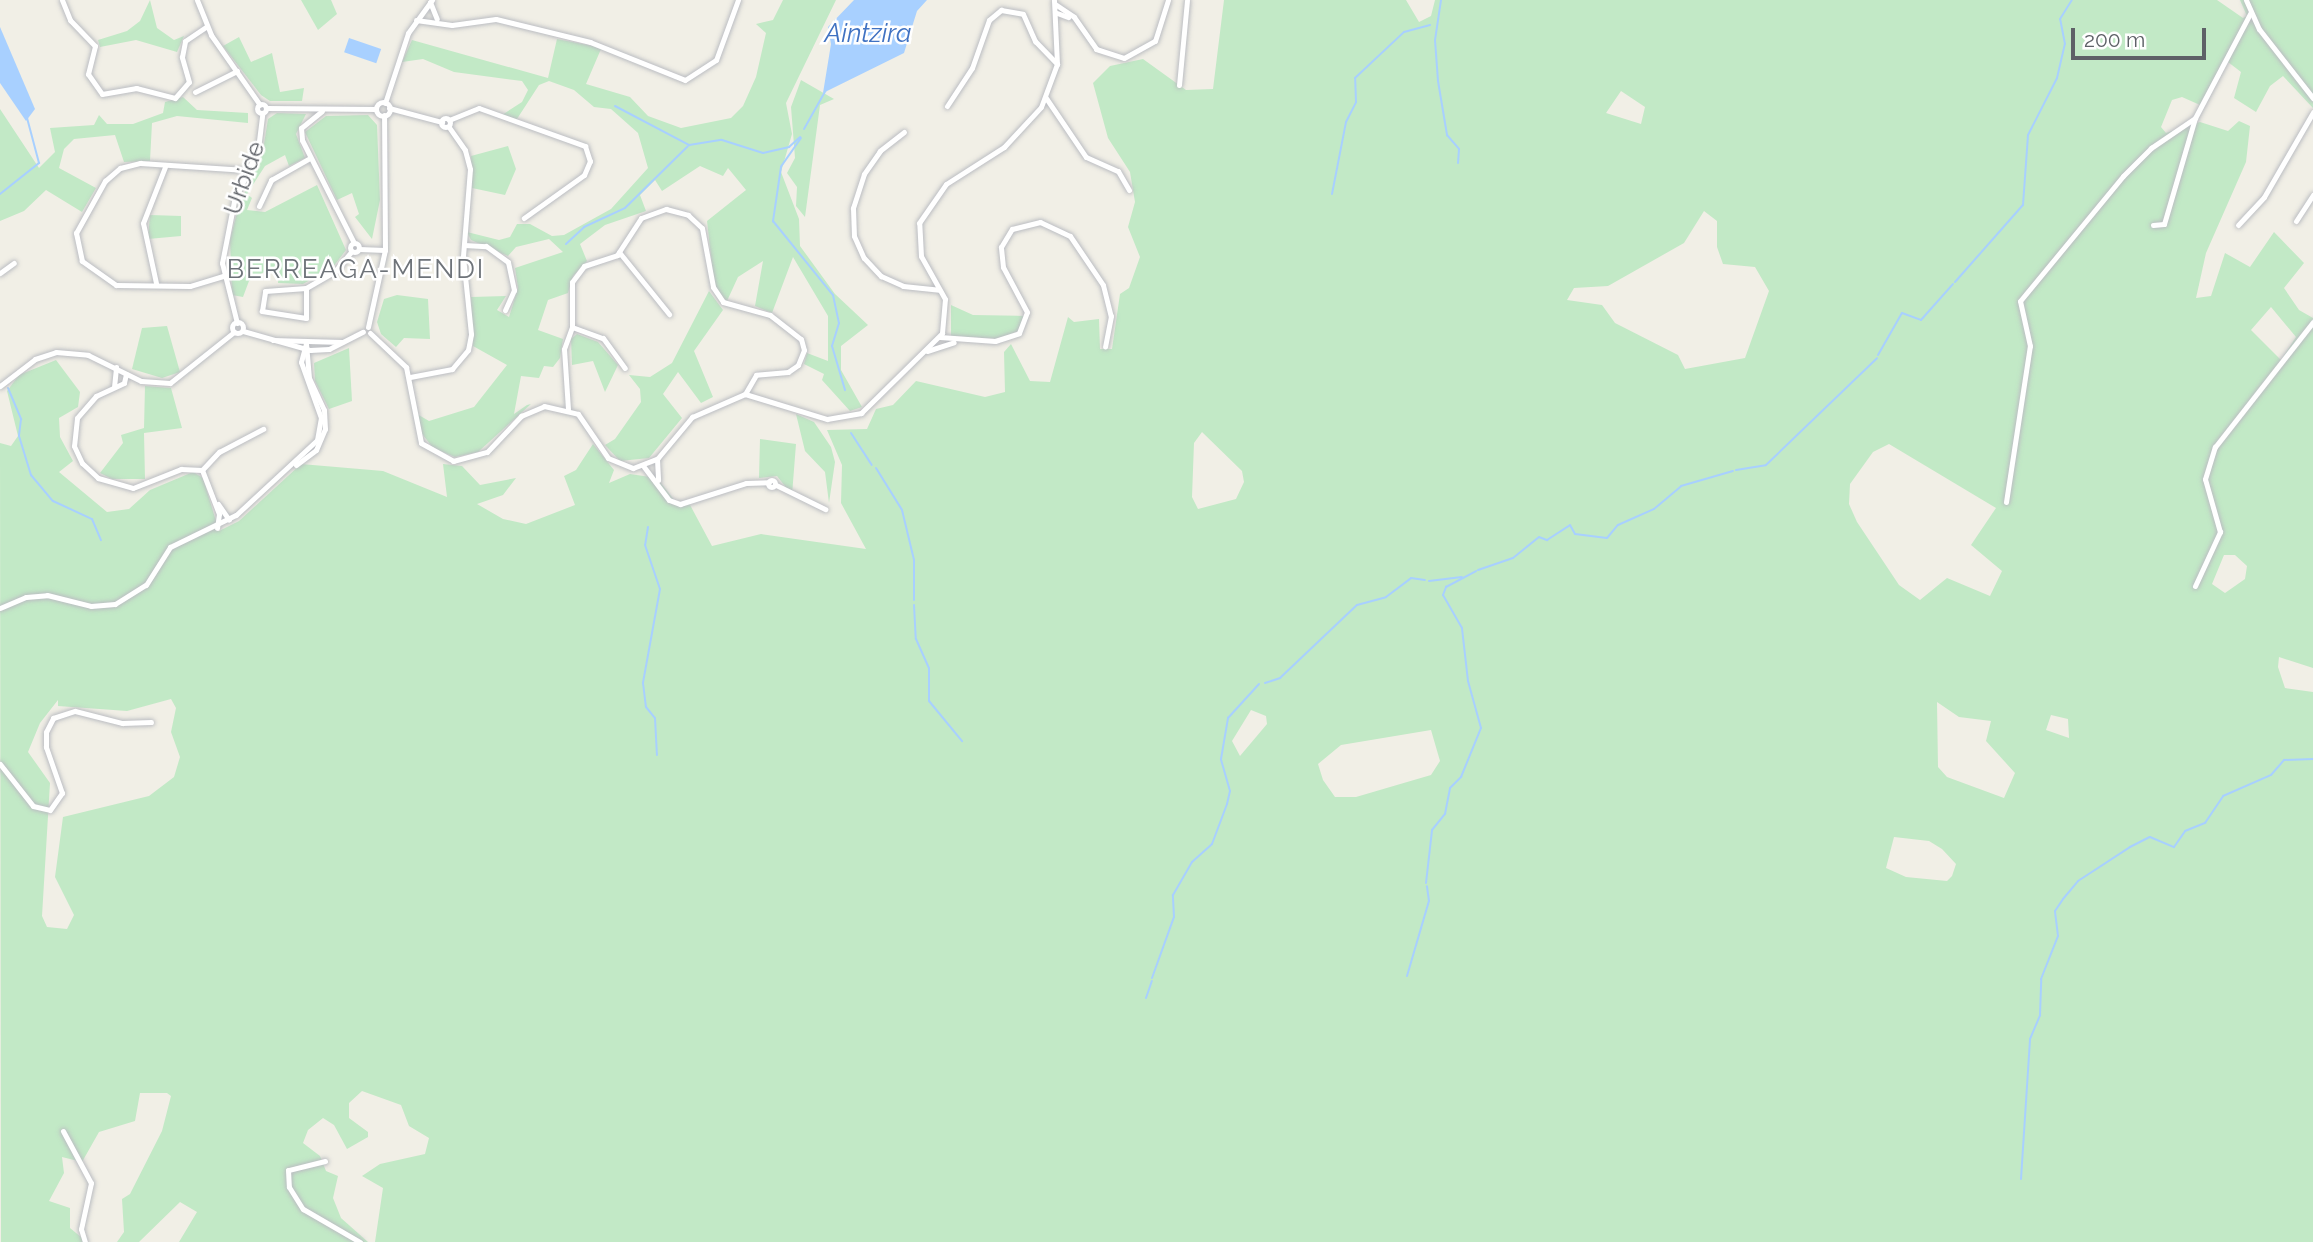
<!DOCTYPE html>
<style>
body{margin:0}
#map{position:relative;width:2313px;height:1242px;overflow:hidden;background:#f1efe6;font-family:Raleway,sans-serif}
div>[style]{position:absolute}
.green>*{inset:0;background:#c2e9c6}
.water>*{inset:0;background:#a8d0ff;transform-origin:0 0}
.stream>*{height:2px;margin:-1px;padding:0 1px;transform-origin:1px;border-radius:1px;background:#a8d0ff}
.roads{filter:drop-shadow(0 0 2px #bbbdc2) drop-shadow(0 0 2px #bbbdc2)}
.minor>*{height:5px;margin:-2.5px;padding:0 2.5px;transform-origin:2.5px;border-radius:2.5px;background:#fff}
.minor>.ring{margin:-2.5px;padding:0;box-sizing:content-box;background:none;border:5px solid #fff;border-radius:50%}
span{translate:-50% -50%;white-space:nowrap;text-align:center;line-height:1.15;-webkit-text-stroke:5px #fff;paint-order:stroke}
.street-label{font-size:24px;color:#5e6167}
.water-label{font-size:26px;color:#4072c2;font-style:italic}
.neighbourhood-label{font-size:26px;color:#6e7379;letter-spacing:2px}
.scale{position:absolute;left:2071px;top:28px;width:135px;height:32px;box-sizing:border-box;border:4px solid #5e6167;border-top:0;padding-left:9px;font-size:21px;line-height:24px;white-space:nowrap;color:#5e6167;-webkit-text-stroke:5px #fff;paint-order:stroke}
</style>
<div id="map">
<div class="green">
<div style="clip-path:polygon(150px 0,157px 28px,174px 40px,184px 36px,177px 52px,136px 40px,100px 47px,98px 40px,127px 31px,140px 21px)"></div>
<div style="clip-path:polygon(301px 0,331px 0,337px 14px,318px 30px)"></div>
<div style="clip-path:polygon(783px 0,836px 0,786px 103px,792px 134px,781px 172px,799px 219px,800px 246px,835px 294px,868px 325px,841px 346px,841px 370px,862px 407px,850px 411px,822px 380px,824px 374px,804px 364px,807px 353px,828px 361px,828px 316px,793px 257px,772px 313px,755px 306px,763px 261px,738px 277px,727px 301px,722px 297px,714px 283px,707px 221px,746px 190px,728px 168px,723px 176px,700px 166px,662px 191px,655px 180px,640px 195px,646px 211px,605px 225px,580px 244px,587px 261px,573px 276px,568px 293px,548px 300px,538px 330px,563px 339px,560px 358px,553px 367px,544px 366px,539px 378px,521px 376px,514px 414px,527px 405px,531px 404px,478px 452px,455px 457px,433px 448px,420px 431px,417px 414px,429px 421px,474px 407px,507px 365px,473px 346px,471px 297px,506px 296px,497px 310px,509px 317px,518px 288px,515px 268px,563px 252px,549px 239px,516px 247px,508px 256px,471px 240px,467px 232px,499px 240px,510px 237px,517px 224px,530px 224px,552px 236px,564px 235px,611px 209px,648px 168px,638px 133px,611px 109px,594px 107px,574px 90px,549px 81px,539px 85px,515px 122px,502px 115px,522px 102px,528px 90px,522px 81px,454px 72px,423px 59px,402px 62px,412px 40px,548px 78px,557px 39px,593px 46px,601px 49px,586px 84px,630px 97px,648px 116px,681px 128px,731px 118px,743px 106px,756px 77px,766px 33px,756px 24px,773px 20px)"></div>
<div style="clip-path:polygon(evenodd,1224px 0,1406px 0,1419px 22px,1431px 16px,1435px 0,2217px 0,2243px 18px,2247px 16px,2240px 0,2313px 0,2313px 108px,2283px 76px,2270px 86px,2256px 112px,2234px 98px,2241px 72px,2228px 62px,2200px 105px,2182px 97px,2172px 100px,2161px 127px,2166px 133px,2200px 122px,2228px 131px,2239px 121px,2250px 126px,2246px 162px,2206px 253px,2196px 298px,2211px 296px,2225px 253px,2250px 267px,2274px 232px,2304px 263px,2284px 288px,2299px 310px,2313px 318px,2313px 668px,2279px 657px,2278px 667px,2285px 688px,2313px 692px,2313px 1242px,375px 1242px,383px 1188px,362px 1176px,380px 1164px,425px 1154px,429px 1138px,409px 1126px,401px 1105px,362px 1091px,349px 1103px,349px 1118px,368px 1132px,368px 1137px,347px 1149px,334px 1125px,323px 1118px,308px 1130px,303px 1143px,320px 1156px,326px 1171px,338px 1176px,333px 1198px,341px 1218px,368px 1242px,179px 1242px,197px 1212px,180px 1202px,139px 1242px,117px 1242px,124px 1232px,122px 1199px,130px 1194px,162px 1131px,171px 1096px,167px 1093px,140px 1093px,135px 1121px,99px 1132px,82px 1162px,62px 1157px,64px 1173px,49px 1201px,70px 1208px,70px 1228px,87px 1242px,1px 1242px,0 443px,11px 446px,18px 436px,7px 391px,19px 375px,56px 360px,80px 392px,78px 407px,59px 418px,60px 437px,73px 461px,59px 472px,107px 512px,129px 509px,150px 490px,193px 472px,203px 478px,219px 531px,239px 521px,301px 464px,383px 471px,447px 497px,443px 464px,462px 466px,480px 485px,516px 478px,503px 495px,477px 504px,503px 519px,526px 524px,575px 505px,564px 476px,576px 470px,593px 444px,614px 470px,609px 483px,630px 474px,657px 478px,675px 501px,689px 503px,712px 546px,761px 534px,866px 549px,841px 503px,842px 465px,827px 430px,867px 429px,876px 409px,893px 405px,916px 381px,985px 397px,1005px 392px,1004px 352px,1011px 344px,1030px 381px,1050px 382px,1068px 317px,1074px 322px,1099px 319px,1100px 349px,1112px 349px,1120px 294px,1129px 288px,1140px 257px,1128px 227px,1135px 202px,1130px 172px,1108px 138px,1093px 83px,1110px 66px,1143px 59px,1186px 90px,1213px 89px,1224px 0,1621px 91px,1645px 107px,1641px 124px,1606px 113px,1621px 91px,1224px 0,1704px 211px,1717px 221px,1717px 247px,1723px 264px,1755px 267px,1769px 291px,1745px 358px,1685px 369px,1678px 355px,1615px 323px,1602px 305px,1567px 300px,1574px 288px,1608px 286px,1684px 243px,1704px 211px,1224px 0,2271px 307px,2296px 337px,2281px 360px,2251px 330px,2271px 307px,1224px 0,1202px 432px,1242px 471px,1244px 482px,1236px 499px,1198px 509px,1192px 497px,1194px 443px,1202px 432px,1224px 0,1889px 444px,1996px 508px,1971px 545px,2002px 571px,1990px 596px,1947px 578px,1920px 600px,1899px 585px,1857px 522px,1849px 504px,1850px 484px,1873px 452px,1889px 444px,1224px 0,2224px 555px,2235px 555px,2247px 566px,2245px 579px,2225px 593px,2212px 584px,2224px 555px,1224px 0,171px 699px,176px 708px,171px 732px,180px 757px,174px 777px,149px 796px,63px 817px,55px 877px,74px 915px,67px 929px,47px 927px,42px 916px,50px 783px,28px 752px,40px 723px,58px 700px,58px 706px,127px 711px,171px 699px,1224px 0,1937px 702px,1959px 717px,1991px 721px,1986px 741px,2015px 773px,2004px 798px,1947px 777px,1938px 767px,1937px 702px,1224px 0,1251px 710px,1266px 716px,1267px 724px,1240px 756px,1232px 741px,1251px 710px,1224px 0,2051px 715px,2068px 719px,2069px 738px,2046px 730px,2051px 715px,1224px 0,1431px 730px,1440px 761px,1431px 775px,1356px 797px,1335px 797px,1323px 780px,1318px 764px,1341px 745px,1431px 730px,1224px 0,1894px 837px,1929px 841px,1942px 849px,1956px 864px,1952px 876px,1947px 881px,1906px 877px,1886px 868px,1894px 837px)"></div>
<div style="clip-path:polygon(239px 37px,251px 62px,272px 53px,280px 92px,304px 88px,302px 101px,270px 101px,261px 95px,223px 46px)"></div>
<div style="clip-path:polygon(801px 80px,834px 99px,820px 105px,805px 217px,796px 206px,797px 187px,787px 173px,795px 158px,791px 107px)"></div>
<div style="clip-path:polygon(183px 97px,197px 110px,248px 113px,248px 123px,177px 116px,152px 123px,150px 161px,124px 162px,115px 135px,74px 139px,64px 149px,59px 168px,96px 188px,82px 212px,46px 190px,24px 211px,0 221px,0 109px,39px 168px,55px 152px,50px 128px,94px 125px,99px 115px,107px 124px,133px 124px,163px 113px,165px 102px)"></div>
<div style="clip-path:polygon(277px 113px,306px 114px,296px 134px,305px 158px,289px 166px,285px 155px,265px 166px,247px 194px,252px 198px,247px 210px,265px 212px,317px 185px,346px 250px,333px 267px,303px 284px,278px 283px,279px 274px,266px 271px,249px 281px,243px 297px,232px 295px,230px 240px,238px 208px,263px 150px,268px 119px)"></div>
<div style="clip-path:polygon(368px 115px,377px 125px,380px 200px,372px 239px,355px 217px,359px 214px,352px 193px,337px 200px,305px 132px,326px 116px)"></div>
<div style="clip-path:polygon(508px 146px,516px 169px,505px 195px,472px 188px,471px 156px)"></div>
<div style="clip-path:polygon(150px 215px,181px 216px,181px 236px,148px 239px)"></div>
<div style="clip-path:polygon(709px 291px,723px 310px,694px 351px,713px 397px,701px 403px,678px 372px,663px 394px,682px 418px,649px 458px,620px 461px,605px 445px,615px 439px,641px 402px,640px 389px,629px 375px,650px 377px,672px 363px)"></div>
<div style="clip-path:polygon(397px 295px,428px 299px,430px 339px,404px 338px,396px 347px,381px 334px,377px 322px,384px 299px)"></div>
<div style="clip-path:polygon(951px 305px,973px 315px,1025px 316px,1018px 331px,999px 339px,951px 336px)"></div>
<div style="clip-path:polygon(167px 326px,180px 372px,162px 378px,132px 369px,142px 328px)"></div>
<div style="clip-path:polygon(577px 334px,598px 342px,618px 365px,605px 392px,593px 361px,572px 365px,571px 339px)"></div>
<div style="clip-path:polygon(349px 348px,352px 401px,329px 409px,315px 381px,314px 363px)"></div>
<div style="clip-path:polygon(145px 386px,171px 388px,182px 428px,144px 433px,145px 479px,112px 479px,100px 473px,123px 443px,121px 435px,144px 428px)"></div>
<div style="clip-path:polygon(796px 414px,814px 422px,831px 447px,835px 462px,829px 503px,825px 472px,805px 451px)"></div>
<div style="clip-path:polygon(760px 439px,796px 444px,792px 495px,777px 476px,759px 478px)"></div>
</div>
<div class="water">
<div style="clip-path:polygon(854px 0,927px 0,917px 11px,904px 53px,823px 93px,831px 44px,828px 27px)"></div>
<div style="clip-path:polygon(0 27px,35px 109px,26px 121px,0 83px)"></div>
<div style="left:349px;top:38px;width:34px;height:15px;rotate:19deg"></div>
</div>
<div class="stream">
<div style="left:1441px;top:0;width:40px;rotate:98.5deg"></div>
<div style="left:1435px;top:40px;width:41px;rotate:85.8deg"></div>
<div style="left:1438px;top:81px;width:55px;rotate:80.5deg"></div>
<div style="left:1447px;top:135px;width:18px;rotate:49deg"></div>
<div style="left:1459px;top:149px;width:14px;rotate:94deg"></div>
<div style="left:615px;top:106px;width:84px;rotate:27.8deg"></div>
<div style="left:689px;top:145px;width:33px;rotate:-9deg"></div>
<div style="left:722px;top:140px;width:43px;rotate:17.6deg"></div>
<div style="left:763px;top:153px;width:27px;rotate:-13deg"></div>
<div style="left:789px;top:147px;width:15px;rotate:-42deg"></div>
<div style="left:804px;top:129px;width:45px;rotate:-60.6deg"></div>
<div style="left:801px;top:138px;width:35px;rotate:125deg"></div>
<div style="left:781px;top:167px;width:55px;rotate:98.4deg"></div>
<div style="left:773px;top:221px;width:95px;rotate:51deg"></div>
<div style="left:833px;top:295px;width:29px;rotate:78deg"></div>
<div style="left:839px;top:323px;width:24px;rotate:107deg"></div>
<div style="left:832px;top:346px;width:46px;rotate:73.5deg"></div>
<div style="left:0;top:194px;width:50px;rotate:-38.5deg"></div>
<div style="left:39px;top:163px;width:47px;rotate:-104.9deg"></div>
<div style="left:1332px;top:194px;width:73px;rotate:-79deg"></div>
<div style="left:1346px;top:122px;width:22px;rotate:-63deg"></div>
<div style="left:1356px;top:102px;width:24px;rotate:-92deg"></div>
<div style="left:1355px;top:78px;width:67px;rotate:-43.2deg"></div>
<div style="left:1404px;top:32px;width:27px;rotate:-15deg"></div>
<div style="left:566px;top:244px;width:25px;rotate:-43deg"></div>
<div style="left:584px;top:227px;width:45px;rotate:-24.9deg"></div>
<div style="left:625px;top:208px;width:88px;rotate:-44.5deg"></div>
<div style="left:1955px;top:282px;width:103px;rotate:-48.6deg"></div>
<div style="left:2023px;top:205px;width:70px;rotate:-85.9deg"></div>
<div style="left:2028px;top:135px;width:64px;rotate:-63deg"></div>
<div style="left:2057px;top:78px;width:35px;rotate:-77deg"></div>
<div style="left:2065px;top:44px;width:25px;rotate:-101deg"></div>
<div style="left:2060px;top:19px;width:22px;rotate:-58deg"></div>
<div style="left:1878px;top:355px;width:48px;rotate:-60.3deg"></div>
<div style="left:1902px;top:313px;width:20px;rotate:20deg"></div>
<div style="left:1921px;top:320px;width:48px;rotate:-48.4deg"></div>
<div style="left:8px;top:388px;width:34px;rotate:67deg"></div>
<div style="left:21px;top:419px;width:17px;rotate:97deg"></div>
<div style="left:19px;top:436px;width:41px;rotate:72.9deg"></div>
<div style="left:31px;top:475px;width:34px;rotate:50deg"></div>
<div style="left:53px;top:501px;width:43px;rotate:24.8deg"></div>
<div style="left:92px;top:519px;width:23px;rotate:67deg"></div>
<div style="left:851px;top:433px;width:38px;rotate:57deg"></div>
<div style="left:876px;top:468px;width:49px;rotate:58.2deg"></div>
<div style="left:902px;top:510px;width:51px;rotate:76.5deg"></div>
<div style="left:914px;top:560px;width:40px;rotate:90deg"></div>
<div style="left:1736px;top:470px;width:30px;rotate:-9deg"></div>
<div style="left:1766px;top:465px;width:154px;rotate:-43.9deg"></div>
<div style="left:648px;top:527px;width:18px;rotate:99deg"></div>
<div style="left:645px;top:545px;width:46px;rotate:71.2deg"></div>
<div style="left:660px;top:589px;width:96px;rotate:100.3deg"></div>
<div style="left:643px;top:683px;width:24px;rotate:83deg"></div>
<div style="left:646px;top:707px;width:14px;rotate:51deg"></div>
<div style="left:655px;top:718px;width:37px;rotate:87deg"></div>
<div style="left:1478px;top:570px;width:37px;rotate:-19deg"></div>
<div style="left:1513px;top:558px;width:33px;rotate:-39deg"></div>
<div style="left:1539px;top:537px;width:9px;rotate:21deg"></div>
<div style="left:1547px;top:540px;width:27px;rotate:-33deg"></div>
<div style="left:1570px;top:525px;width:10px;rotate:61deg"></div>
<div style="left:1575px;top:534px;width:32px;rotate:7deg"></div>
<div style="left:1607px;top:538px;width:17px;rotate:-50deg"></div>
<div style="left:1618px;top:525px;width:39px;rotate:-24deg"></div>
<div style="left:1654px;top:509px;width:35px;rotate:-40deg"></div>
<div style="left:1681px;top:486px;width:54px;rotate:-16.1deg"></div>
<div style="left:1429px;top:581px;width:33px;rotate:-7deg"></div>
<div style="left:914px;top:605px;width:34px;rotate:87deg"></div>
<div style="left:916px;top:639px;width:32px;rotate:66deg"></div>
<div style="left:929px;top:668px;width:33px;rotate:90deg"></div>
<div style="left:929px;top:701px;width:52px;rotate:50.5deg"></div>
<div style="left:1265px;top:683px;width:16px;rotate:-18deg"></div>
<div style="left:1280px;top:678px;width:106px;rotate:-43.5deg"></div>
<div style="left:1357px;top:605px;width:30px;rotate:-15deg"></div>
<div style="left:1386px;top:597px;width:31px;rotate:-37deg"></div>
<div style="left:1411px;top:578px;width:14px;rotate:8deg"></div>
<div style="left:1426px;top:883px;width:53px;rotate:-83.5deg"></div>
<div style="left:1432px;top:830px;width:21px;rotate:-51deg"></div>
<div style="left:1445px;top:814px;width:26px;rotate:-79deg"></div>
<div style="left:1450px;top:788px;width:16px;rotate:-45deg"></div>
<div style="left:1461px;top:777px;width:53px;rotate:-67.8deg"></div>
<div style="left:1481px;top:728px;width:49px;rotate:-105.5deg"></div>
<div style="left:1468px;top:681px;width:53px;rotate:-96.5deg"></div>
<div style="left:1462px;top:628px;width:38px;rotate:-120deg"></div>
<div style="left:1443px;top:595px;width:9px;rotate:-69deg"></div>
<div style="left:1446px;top:587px;width:34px;rotate:-28deg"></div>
<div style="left:1407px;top:976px;width:78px;rotate:-73.7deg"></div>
<div style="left:1429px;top:901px;width:15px;rotate:-98deg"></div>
<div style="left:1152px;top:978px;width:65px;rotate:-70.2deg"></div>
<div style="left:1174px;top:917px;width:22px;rotate:-93deg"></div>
<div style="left:1173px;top:895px;width:38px;rotate:-60deg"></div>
<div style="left:1192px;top:862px;width:27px;rotate:-42deg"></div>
<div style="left:1212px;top:844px;width:43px;rotate:-69.4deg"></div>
<div style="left:1227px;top:804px;width:13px;rotate:-77deg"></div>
<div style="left:1230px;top:791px;width:33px;rotate:-106deg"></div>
<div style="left:1221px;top:759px;width:42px;rotate:-80.3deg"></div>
<div style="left:1228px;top:718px;width:46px;rotate:-47.6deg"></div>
<div style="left:1146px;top:998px;width:18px;rotate:-71deg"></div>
<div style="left:2021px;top:1179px;width:140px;rotate:-86.3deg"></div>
<div style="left:2030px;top:1039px;width:26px;rotate:-67deg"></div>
<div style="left:2040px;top:1015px;width:36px;rotate:-88deg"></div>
<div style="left:2041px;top:979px;width:46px;rotate:-68.4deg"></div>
<div style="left:2058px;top:936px;width:25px;rotate:-97deg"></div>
<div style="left:2055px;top:911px;width:14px;rotate:-56deg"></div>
<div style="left:2063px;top:899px;width:23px;rotate:-50deg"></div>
<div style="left:2078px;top:881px;width:62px;rotate:-33.2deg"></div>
<div style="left:2130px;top:847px;width:22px;rotate:-27deg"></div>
<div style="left:2150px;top:837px;width:26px;rotate:23deg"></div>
<div style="left:2174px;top:847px;width:19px;rotate:-55deg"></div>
<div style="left:2185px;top:831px;width:22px;rotate:-22deg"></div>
<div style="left:2205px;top:823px;width:32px;rotate:-56deg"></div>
<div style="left:2223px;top:796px;width:52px;rotate:-23.6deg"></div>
<div style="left:2271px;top:775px;width:20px;rotate:-49deg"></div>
<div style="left:2284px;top:760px;width:29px;rotate:-2deg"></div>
</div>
<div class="roads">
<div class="minor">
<div style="left:62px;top:0;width:22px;rotate:68deg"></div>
<div style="left:70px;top:20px;width:36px;rotate:46deg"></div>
<div style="left:95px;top:46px;width:29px;rotate:104deg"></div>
<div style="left:88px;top:74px;width:24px;rotate:55deg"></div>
<div style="left:102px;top:94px;width:35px;rotate:-10deg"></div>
<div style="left:136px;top:88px;width:40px;rotate:14.4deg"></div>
<div style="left:175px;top:98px;width:21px;rotate:-49deg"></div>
<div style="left:189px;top:82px;width:26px;rotate:-106deg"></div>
<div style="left:182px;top:57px;width:16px;rotate:-79deg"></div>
<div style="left:185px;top:41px;width:25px;rotate:-34deg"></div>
<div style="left:197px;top:0;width:38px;rotate:68deg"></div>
<div style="left:211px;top:35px;width:85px;rotate:55deg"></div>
<div style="left:2246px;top:0;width:32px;rotate:66deg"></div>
<div style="left:2259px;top:29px;width:88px;rotate:52deg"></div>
<div style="left:430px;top:2px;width:18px;rotate:68deg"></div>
<div style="left:1055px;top:4px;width:23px;rotate:34deg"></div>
<div style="left:1074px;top:17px;width:39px;rotate:55deg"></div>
<div style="left:1096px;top:49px;width:29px;rotate:18deg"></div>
<div style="left:1124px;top:58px;width:35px;rotate:-29deg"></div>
<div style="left:1155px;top:41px;width:43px;rotate:-72.4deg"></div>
<div style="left:1057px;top:13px;width:12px;rotate:20deg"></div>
<div style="left:416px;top:20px;width:36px;rotate:8deg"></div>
<div style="left:452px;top:25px;width:44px;rotate:-7.8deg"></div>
<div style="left:496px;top:19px;width:97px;rotate:13.7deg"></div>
<div style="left:590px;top:42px;width:102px;rotate:21.8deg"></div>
<div style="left:685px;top:80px;width:37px;rotate:-33deg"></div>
<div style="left:716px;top:60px;width:64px;rotate:-69.9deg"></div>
<div style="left:1179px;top:85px;width:85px;rotate:-84.6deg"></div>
<div style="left:195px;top:92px;width:47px;rotate:-26.6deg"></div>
<div style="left:1046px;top:98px;width:71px;rotate:55.9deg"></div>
<div style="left:1086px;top:157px;width:35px;rotate:24deg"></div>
<div style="left:1118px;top:171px;width:22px;rotate:60deg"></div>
<div class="ring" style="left:376px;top:102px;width:9px;height:9px"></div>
<div style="left:385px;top:103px;width:74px;rotate:-71.8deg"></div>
<div style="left:408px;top:33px;width:41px;rotate:-54deg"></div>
<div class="ring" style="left:257.5px;top:104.5px;width:4px;height:4px"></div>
<div style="left:947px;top:106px;width:45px;rotate:-56.7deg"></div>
<div style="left:972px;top:68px;width:51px;rotate:-70.5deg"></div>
<div style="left:989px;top:20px;width:16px;rotate:-40deg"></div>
<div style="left:1001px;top:10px;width:22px;rotate:10deg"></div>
<div style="left:1023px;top:14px;width:30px;rotate:66deg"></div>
<div style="left:1035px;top:41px;width:32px;rotate:46deg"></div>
<div style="left:267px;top:108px;width:109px;rotate:0.5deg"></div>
<div style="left:389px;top:108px;width:55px;rotate:14.8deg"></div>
<div style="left:322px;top:111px;width:27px;rotate:141deg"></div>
<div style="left:301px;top:128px;width:12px;rotate:85deg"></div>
<div style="left:302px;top:140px;width:115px;rotate:63.2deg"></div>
<div class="ring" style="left:441.5px;top:118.5px;width:4px;height:4px"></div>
<div style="left:449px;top:120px;width:32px;rotate:-22deg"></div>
<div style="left:479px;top:108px;width:113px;rotate:19.7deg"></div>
<div style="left:585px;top:146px;width:16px;rotate:72deg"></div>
<div style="left:590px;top:161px;width:15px;rotate:113deg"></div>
<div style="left:584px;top:175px;width:74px;rotate:144.4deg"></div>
<div style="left:904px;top:132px;width:31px;rotate:142deg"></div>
<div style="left:880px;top:151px;width:28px;rotate:125deg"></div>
<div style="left:864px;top:174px;width:36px;rotate:108deg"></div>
<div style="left:853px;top:208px;width:28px;rotate:88deg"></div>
<div style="left:854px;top:236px;width:24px;rotate:66deg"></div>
<div style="left:864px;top:258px;width:25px;rotate:47deg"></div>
<div style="left:881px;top:276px;width:24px;rotate:24deg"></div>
<div style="left:903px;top:286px;width:36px;rotate:6deg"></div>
<div style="left:259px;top:206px;width:29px;rotate:-65deg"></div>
<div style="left:271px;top:180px;width:45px;rotate:-29.4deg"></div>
<div style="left:2296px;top:221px;width:31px;rotate:-57deg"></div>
<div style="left:2153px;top:225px;width:11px;rotate:-5deg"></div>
<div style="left:2164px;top:224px;width:110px;rotate:-73.7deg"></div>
<div style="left:2195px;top:118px;width:120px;rotate:-62.2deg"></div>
<div style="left:2238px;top:225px;width:38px;rotate:-47deg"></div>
<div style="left:2264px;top:197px;width:98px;rotate:-60deg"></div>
<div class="ring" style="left:350.5px;top:243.5px;width:4px;height:4px"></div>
<div style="left:464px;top:245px;width:22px;rotate:3deg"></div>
<div style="left:486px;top:246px;width:27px;rotate:36deg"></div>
<div style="left:508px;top:262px;width:29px;rotate:78deg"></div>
<div style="left:514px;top:290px;width:22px;rotate:114deg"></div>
<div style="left:359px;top:249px;width:26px;rotate:2deg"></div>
<div style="left:619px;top:252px;width:80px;rotate:51.1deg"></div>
<div style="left:0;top:273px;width:17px;rotate:-36deg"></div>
<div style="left:223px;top:276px;width:34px;rotate:163deg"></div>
<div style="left:190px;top:286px;width:74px;rotate:-179.2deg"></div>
<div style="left:116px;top:285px;width:42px;rotate:-144.8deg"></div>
<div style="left:82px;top:261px;width:29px;rotate:-102deg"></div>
<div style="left:76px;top:233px;width:60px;rotate:-60.9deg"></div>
<div style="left:105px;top:181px;width:20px;rotate:-41deg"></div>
<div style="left:120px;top:168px;width:21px;rotate:-14deg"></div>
<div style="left:140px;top:163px;width:106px;rotate:3.8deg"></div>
<div style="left:156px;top:283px;width:61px;rotate:-102.2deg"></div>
<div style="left:143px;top:223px;width:60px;rotate:-68.6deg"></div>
<div style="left:306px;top:288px;width:30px;rotate:90deg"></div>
<div style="left:306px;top:318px;width:45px;rotate:-171deg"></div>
<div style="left:262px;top:311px;width:20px;rotate:-81deg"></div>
<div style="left:265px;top:291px;width:41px;rotate:-4.2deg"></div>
<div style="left:306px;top:288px;width:34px;rotate:-30deg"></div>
<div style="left:335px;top:271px;width:26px;rotate:-50deg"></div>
<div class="ring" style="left:232.5px;top:322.5px;width:6px;height:6px"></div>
<div style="left:237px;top:323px;width:62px;rotate:-104deg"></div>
<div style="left:222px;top:263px;width:63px;rotate:-79deg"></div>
<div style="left:234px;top:201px;width:57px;rotate:-65.2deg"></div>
<div style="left:258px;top:149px;width:35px;rotate:-83deg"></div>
<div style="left:368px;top:327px;width:79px;rotate:-77.6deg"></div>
<div style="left:385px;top:250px;width:135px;rotate:-90.4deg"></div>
<div style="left:572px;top:327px;width:33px;rotate:20deg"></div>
<div style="left:603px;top:338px;width:37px;rotate:54deg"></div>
<div style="left:243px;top:331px;width:70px;rotate:15.8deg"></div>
<div style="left:310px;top:350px;width:19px;rotate:-3deg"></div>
<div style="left:329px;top:349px;width:38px;rotate:-27deg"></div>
<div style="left:370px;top:333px;width:50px;rotate:43.4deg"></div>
<div style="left:406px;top:367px;width:77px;rotate:78.8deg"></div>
<div style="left:421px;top:443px;width:37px;rotate:29deg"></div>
<div style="left:453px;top:461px;width:35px;rotate:-15deg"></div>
<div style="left:487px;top:452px;width:50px;rotate:-46.6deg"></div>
<div style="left:521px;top:416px;width:25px;rotate:-23deg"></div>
<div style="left:544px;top:406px;width:35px;rotate:13deg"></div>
<div style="left:578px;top:414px;width:53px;rotate:55.7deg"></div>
<div style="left:608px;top:458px;width:27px;rotate:22deg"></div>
<div style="left:633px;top:468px;width:26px;rotate:-21deg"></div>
<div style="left:657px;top:459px;width:55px;rotate:-50.2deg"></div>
<div style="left:692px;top:417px;width:58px;rotate:-23.5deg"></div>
<div style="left:745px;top:394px;width:86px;rotate:17deg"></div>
<div style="left:827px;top:419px;width:35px;rotate:-10deg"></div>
<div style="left:861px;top:413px;width:114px;rotate:-44.6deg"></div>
<div style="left:942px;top:333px;width:34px;rotate:-85deg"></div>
<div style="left:945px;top:299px;width:49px;rotate:-119.2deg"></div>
<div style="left:921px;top:256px;width:33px;rotate:-93deg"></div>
<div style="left:919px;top:223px;width:47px;rotate:-55.3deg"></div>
<div style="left:946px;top:184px;width:69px;rotate:-32.5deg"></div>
<div style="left:1004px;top:147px;width:54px;rotate:-47.2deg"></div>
<div style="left:1041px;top:107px;width:46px;rotate:-69.6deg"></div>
<div style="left:1057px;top:64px;width:64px;rotate:-92.7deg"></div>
<div style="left:940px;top:337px;width:55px;rotate:4.2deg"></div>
<div style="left:995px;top:341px;width:25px;rotate:-18deg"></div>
<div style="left:1019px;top:333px;width:22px;rotate:-69deg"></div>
<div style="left:1027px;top:312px;width:51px;rotate:-118.1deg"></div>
<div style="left:1003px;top:267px;width:20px;rotate:-96deg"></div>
<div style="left:1001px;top:247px;width:21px;rotate:-59deg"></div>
<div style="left:1012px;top:229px;width:29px;rotate:-14deg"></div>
<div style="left:1040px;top:222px;width:33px;rotate:25deg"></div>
<div style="left:1070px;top:236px;width:59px;rotate:56deg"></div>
<div style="left:1103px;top:285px;width:32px;rotate:76deg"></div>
<div style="left:1111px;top:316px;width:31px;rotate:101deg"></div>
<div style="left:273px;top:340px;width:69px;rotate:1.7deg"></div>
<div style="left:927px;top:351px;width:28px;rotate:-18deg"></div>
<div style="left:126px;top:374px;width:9px;rotate:103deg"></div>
<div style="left:124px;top:383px;width:31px;rotate:155deg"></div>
<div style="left:96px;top:396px;width:29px;rotate:131deg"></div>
<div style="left:77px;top:418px;width:28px;rotate:96deg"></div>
<div style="left:74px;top:446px;width:19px;rotate:65deg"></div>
<div style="left:82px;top:463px;width:22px;rotate:43deg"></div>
<div style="left:98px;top:478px;width:36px;rotate:16deg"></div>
<div style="left:133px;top:488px;width:52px;rotate:-21.6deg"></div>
<div style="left:181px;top:469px;width:21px;rotate:3deg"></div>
<div style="left:202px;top:470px;width:47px;rotate:68.9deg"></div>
<div style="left:219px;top:514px;width:14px;rotate:98deg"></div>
<div style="left:410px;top:377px;width:43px;rotate:-10.8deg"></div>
<div style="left:452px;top:369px;width:25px;rotate:-50deg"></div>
<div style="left:468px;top:350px;width:16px;rotate:-79deg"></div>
<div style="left:471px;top:334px;width:78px;rotate:-95.9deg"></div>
<div style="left:463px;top:256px;width:87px;rotate:-85.4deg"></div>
<div style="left:470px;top:169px;width:20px;rotate:-105deg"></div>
<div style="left:465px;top:150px;width:28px;rotate:-125deg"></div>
<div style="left:0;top:386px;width:44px;rotate:-37.6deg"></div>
<div style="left:35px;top:359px;width:22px;rotate:-18deg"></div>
<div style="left:56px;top:352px;width:32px;rotate:5deg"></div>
<div style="left:88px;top:355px;width:59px;rotate:26.1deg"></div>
<div style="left:141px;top:381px;width:29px;rotate:4deg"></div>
<div style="left:170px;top:383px;width:82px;rotate:-38.6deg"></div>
<div style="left:114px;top:387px;width:20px;rotate:-84deg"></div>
<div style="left:568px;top:409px;width:60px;rotate:-93.8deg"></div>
<div style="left:564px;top:349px;width:23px;rotate:-70deg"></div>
<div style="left:572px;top:327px;width:45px;rotate:-90deg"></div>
<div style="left:572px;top:282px;width:20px;rotate:-53deg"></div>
<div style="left:584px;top:266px;width:35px;rotate:-18deg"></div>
<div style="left:617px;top:255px;width:44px;rotate:-57deg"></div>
<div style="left:641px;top:218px;width:27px;rotate:-20deg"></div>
<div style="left:666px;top:209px;width:23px;rotate:15deg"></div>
<div style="left:688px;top:215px;width:19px;rotate:43deg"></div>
<div style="left:702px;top:228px;width:60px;rotate:79.4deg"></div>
<div style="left:713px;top:287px;width:18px;rotate:56deg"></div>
<div style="left:723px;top:302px;width:49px;rotate:15.5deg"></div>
<div style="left:770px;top:315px;width:39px;rotate:38deg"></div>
<div style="left:801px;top:339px;width:11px;rotate:75deg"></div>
<div style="left:804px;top:350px;width:16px;rotate:112deg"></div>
<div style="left:798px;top:365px;width:12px;rotate:145deg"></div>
<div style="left:788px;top:372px;width:32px;rotate:175deg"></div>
<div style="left:756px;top:375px;width:22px;rotate:120deg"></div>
<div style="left:657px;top:459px;width:21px;rotate:87deg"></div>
<div style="left:296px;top:465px;width:25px;rotate:-37deg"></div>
<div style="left:316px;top:450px;width:23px;rotate:-67deg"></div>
<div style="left:325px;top:429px;width:19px;rotate:-93deg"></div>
<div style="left:324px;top:410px;width:35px;rotate:-115deg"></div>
<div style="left:309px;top:378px;width:35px;rotate:-95deg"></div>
<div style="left:644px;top:467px;width:41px;rotate:52.9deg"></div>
<div style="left:669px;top:500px;width:12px;rotate:20deg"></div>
<div style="left:680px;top:504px;width:69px;rotate:-17.7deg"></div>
<div style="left:746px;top:483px;width:23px;rotate:-2deg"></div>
<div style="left:202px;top:470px;width:25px;rotate:-47deg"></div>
<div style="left:219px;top:452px;width:50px;rotate:-27.6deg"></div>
<div class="ring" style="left:768.5px;top:480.5px;width:2px;height:2px"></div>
<div style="left:776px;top:485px;width:55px;rotate:26.1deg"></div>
<div style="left:2006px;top:502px;width:158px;rotate:-81.3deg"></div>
<div style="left:2030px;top:346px;width:46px;rotate:-102.5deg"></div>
<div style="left:2020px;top:301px;width:162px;rotate:-50.5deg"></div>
<div style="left:2123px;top:176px;width:40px;rotate:-45deg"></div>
<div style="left:2151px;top:148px;width:53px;rotate:-34.3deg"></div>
<div style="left:218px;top:504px;width:19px;rotate:55deg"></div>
<div style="left:2195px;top:586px;width:60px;rotate:-65.2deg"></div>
<div style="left:2220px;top:532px;width:55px;rotate:-105.8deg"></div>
<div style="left:2205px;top:479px;width:34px;rotate:-73deg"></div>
<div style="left:2215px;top:447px;width:159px;rotate:-51.9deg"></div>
<div style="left:0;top:608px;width:28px;rotate:-23deg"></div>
<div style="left:26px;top:597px;width:21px;rotate:-5deg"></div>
<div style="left:47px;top:595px;width:45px;rotate:14deg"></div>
<div style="left:91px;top:606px;width:24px;rotate:-5deg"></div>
<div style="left:115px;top:604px;width:36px;rotate:-32deg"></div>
<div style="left:146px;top:585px;width:45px;rotate:-57.7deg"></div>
<div style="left:170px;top:547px;width:73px;rotate:-25.9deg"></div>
<div style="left:236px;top:515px;width:110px;rotate:-42.8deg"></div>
<div style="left:317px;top:440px;width:22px;rotate:-80deg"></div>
<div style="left:321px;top:418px;width:59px;rotate:-109.7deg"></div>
<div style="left:301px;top:362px;width:20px;rotate:-75deg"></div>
<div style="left:0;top:764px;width:53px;rotate:51.8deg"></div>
<div style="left:33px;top:806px;width:17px;rotate:13deg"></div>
<div style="left:50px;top:810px;width:21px;rotate:-55deg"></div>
<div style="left:62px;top:793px;width:49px;rotate:-109.2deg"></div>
<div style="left:46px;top:747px;width:15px;rotate:-90deg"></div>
<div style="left:46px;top:732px;width:16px;rotate:-63deg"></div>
<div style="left:53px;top:718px;width:23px;rotate:-18deg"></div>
<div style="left:75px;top:711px;width:49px;rotate:14.3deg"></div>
<div style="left:122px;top:723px;width:29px;rotate:-2deg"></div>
<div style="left:63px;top:1131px;width:59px;rotate:61.7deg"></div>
<div style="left:91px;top:1183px;width:47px;rotate:102.3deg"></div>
<div style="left:81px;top:1229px;width:14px;rotate:73deg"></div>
<div style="left:325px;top:1161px;width:38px;rotate:166deg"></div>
<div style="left:288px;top:1170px;width:17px;rotate:87deg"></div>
<div style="left:289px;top:1187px;width:26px;rotate:58deg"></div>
<div style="left:303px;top:1209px;width:66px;rotate:30.1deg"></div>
</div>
</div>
<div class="street-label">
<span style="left:244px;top:178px;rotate:-70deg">Urbide</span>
</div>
<div class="water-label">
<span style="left:868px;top:34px">Aintzira</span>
</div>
<div class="neighbourhood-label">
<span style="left:356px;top:270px">BERREAGA-MENDI</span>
</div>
<div class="scale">200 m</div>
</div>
